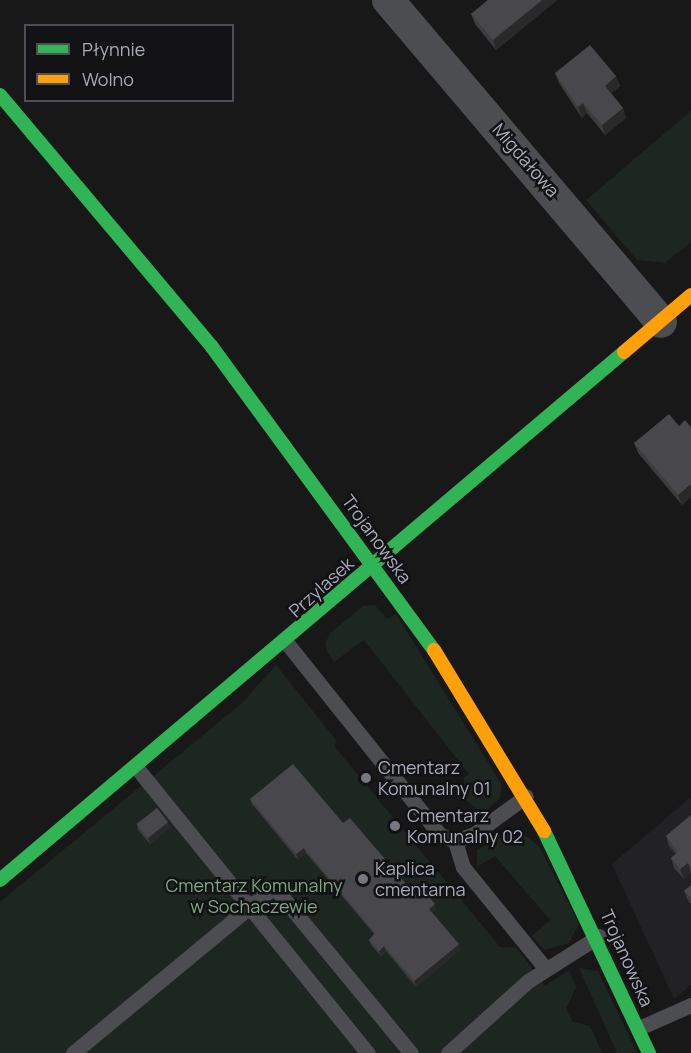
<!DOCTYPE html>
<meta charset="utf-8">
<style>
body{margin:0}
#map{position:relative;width:691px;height:1053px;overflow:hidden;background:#181818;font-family:Manrope,sans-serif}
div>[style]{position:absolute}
.built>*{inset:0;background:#222224}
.green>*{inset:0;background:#1d2620}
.lane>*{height:15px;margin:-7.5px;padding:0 7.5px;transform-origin:7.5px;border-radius:7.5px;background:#4c4d51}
.street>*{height:32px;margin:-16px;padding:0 16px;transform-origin:16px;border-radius:16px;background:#4c4d51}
.fast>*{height:14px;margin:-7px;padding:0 7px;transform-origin:7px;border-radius:7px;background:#30b455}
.slow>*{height:14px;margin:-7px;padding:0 7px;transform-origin:7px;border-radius:7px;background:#ff9f0a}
.wall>*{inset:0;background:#3c3c3f}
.shaded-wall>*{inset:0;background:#29292a}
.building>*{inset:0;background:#48484c;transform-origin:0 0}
.dots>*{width:16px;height:16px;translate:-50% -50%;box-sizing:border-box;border:3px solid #121214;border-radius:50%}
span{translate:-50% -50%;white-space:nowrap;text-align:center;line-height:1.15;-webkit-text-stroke:5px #121214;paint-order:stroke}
.street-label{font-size:18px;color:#a8abba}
.poi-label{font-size:18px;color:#a8abba}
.left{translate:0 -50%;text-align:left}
.park-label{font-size:18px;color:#7ea687}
.legend{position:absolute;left:24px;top:24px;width:210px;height:78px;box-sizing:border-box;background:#121214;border:2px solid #4e4f56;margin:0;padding:8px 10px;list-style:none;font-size:18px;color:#a8abba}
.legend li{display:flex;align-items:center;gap:12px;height:30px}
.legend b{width:30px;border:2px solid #4e4f56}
</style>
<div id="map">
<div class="built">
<div style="clip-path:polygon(691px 797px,691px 985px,674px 999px,612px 864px)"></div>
</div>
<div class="green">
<div style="clip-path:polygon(691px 111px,691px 242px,665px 263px,637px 260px,586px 200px)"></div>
<div style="clip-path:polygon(375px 605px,387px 619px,396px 614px,502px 785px,500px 798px,483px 813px,465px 800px,464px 778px,469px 774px,364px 640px,334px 662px,328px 653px,325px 644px,330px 633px,363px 606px)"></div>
<div style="clip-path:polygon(276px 665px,336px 740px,335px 747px,500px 947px,517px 948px,545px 986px,569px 970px,576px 987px,566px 1009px,573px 1022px,590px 1026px,602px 1053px,0 1053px,0 902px,242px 703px)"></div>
<div style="clip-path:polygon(508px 834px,524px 835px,539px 846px,579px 924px,569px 943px,544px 950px,532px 936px,550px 920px,495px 856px,477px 867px,477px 850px)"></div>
<div style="clip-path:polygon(579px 968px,598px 971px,637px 1053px,617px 1053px)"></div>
</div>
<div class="lane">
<div style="left:286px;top:642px;width:246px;rotate:51.4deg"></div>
<div style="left:439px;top:834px;width:17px;rotate:24deg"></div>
<div style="left:455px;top:841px;width:20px;rotate:-20deg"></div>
<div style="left:474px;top:834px;width:64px;rotate:-36.2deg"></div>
<div style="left:136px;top:767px;width:368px;rotate:51deg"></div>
<div style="left:455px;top:841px;width:27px;rotate:73deg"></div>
<div style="left:463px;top:867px;width:130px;rotate:50.9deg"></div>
<div style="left:639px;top:1028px;width:57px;rotate:-23.9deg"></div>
<div style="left:73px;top:1053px;width:261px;rotate:-39.6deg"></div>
<div style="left:274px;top:887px;width:215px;rotate:50.5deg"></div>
<div style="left:448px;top:1053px;width:108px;rotate:-42deg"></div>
<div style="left:528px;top:981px;width:84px;rotate:-32.4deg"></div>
</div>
<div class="street">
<div style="left:388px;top:0;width:422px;rotate:49.7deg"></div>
</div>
<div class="fast">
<div style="left:0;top:95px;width:329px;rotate:49.9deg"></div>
<div style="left:212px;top:347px;width:376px;rotate:53.8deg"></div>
<div style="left:544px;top:831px;width:246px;rotate:64.7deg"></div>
<div style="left:0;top:880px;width:817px;rotate:-40.24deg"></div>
</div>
<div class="slow">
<div style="left:624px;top:352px;width:88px;rotate:-40.4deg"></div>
<div style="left:434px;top:650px;width:212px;rotate:58.7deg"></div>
</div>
<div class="wall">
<div style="clip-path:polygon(488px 0,557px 0,496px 50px,475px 24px,471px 14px)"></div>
<div style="clip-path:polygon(555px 73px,616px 76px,620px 86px,611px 93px,623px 108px,626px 118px,605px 135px,587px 113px,582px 118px,559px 83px)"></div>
<div style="clip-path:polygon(679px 426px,691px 427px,691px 497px,682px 505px,638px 453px,634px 443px)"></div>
<div style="clip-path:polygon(250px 799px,343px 823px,418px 898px,436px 909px,432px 913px,461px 949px,416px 987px,386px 951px,381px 956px,371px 945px,369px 940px,374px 934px,306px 853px,298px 860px,252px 804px)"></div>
<div style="clip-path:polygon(691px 815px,691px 873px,684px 879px,674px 868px,671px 858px,676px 854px,669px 846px,666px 836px)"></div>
<div style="clip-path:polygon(137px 824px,170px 827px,150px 844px,138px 830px)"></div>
<div style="clip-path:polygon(691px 885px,691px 904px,688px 901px,684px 891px)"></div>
</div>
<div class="shaded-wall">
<div style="clip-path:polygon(542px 0,557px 0,496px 50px,493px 40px)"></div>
<div style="clip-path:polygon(616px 76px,620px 86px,608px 96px,605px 86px)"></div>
<div style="clip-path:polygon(583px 103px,587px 113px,582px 118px,578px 107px)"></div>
<div style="clip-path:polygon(623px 108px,626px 118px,605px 135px,602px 125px)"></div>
<div style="clip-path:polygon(691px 484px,691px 497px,682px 505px,678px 495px)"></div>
<div style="clip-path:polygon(168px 822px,170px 827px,150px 844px,148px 838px)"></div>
<div style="clip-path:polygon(304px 848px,306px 853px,298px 860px,296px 854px)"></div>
<div style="clip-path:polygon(688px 863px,691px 873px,684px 879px,680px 869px)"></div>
<div style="clip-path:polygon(435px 904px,436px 909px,430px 914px,429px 909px)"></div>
<div style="clip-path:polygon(459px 944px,461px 949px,416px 987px,414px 981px)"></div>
<div style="clip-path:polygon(384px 946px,386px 951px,381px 956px,379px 951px)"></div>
</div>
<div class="building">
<div style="clip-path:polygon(488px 0,542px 0,493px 40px,471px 14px)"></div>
<div style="clip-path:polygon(590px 45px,616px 76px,605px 86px,623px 108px,602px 125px,583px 103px,578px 107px,555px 73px)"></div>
<div style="clip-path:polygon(669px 414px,679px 426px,685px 420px,691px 427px,691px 484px,678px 495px,634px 443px)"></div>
<div style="clip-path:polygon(293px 764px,343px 823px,350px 818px,418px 898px,425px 892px,435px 904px,429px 909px,459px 944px,414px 981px,384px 946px,379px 951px,369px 940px,375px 933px,304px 848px,296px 854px,250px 799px)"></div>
<div style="left:157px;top:808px;width:18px;height:26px;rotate:52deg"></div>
<div style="clip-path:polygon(691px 815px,691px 867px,688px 863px,680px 869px,671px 858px,678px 852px,666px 836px)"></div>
<div style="clip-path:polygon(691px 885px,691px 898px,684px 891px)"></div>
</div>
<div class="dots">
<div style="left:366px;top:778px;background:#767881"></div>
<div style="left:395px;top:826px;background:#767881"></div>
<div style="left:363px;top:879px;background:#767881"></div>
</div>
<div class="street-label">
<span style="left:526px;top:160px;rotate:49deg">Migdałowa</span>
<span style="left:377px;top:539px;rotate:54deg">Trojanowska</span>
<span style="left:321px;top:587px;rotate:-42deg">Przylasek</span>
<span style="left:627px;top:958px;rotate:66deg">Trojanowska</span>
</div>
<div class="poi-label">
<span class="left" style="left:378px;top:778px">Cmentarz<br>Komunalny 01</span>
<span class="left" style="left:407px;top:826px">Cmentarz<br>Komunalny 02</span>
<span class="left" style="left:375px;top:879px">Kaplica<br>cmentarna</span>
</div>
<div class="park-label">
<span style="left:254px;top:896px">Cmentarz Komunalny<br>w Sochaczewie</span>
</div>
<ul class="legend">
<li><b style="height:8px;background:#30b455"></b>Płynnie</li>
<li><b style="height:8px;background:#ff9f0a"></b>Wolno</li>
</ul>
</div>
